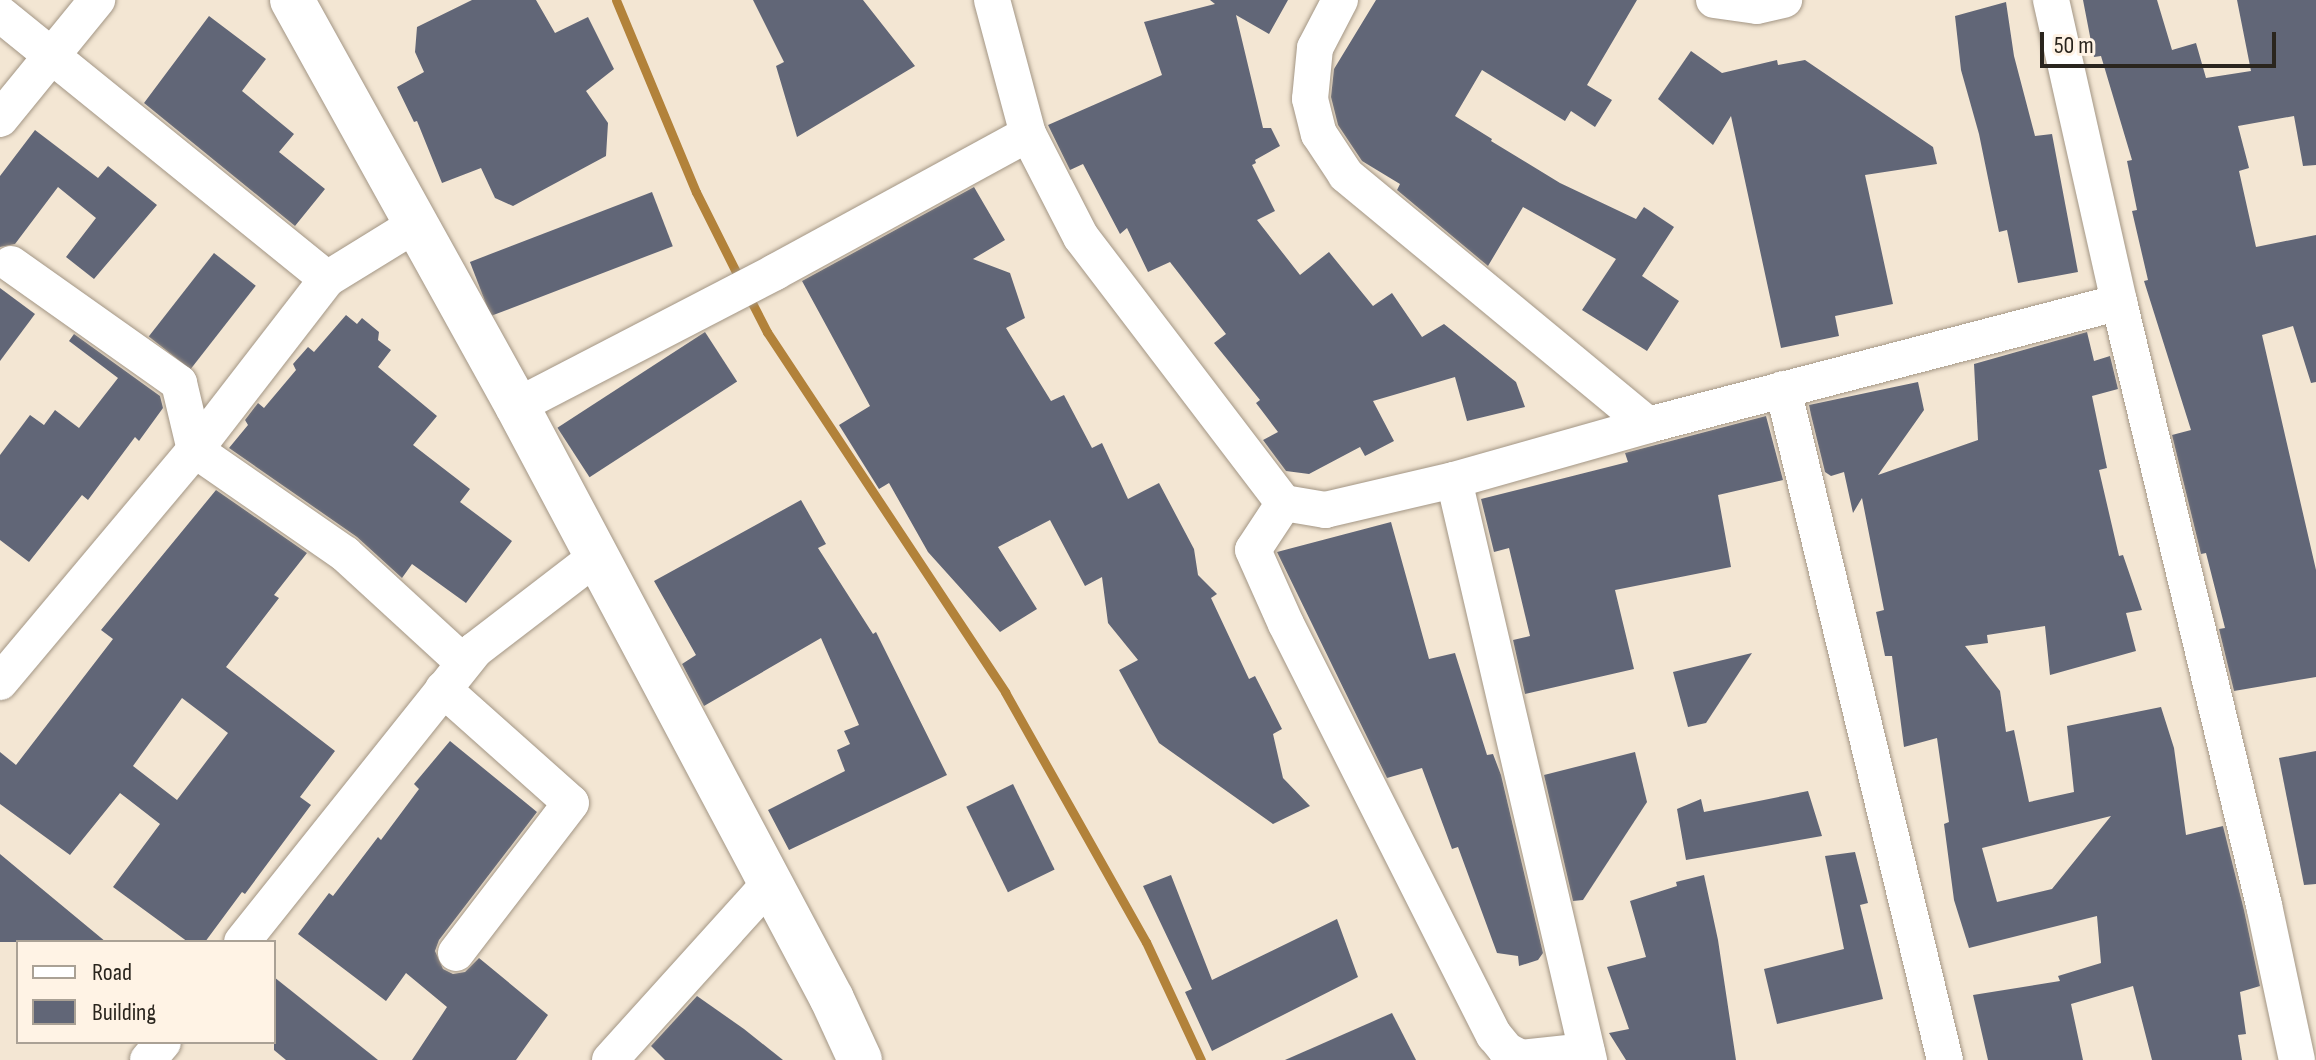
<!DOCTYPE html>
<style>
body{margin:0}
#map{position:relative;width:2316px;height:1060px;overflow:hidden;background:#f3e6d3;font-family:"Sofia Sans Condensed",sans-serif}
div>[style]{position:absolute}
.stream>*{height:9px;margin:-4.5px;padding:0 4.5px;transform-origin:4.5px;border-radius:4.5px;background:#b2823a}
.building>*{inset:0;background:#616677;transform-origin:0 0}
.roads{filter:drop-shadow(0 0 2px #a39685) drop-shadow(0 0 2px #a39685)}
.street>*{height:36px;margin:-18px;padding:0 18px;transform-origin:18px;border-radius:18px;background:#fff}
.secondary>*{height:44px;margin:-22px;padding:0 22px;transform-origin:22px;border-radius:22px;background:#fff}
span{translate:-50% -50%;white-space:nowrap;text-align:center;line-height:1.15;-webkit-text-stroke:8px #fff3e5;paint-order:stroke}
.legend{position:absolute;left:16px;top:940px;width:260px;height:104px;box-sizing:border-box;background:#fff3e5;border:2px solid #aaa195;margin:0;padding:10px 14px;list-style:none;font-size:24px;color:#2a251e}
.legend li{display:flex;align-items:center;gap:16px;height:40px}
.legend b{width:40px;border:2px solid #aaa195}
.scale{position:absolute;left:2040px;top:32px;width:236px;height:36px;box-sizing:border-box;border:4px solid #2a251e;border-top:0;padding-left:10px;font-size:24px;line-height:28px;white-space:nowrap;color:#2a251e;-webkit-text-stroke:6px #fff3e5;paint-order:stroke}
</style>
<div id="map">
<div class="stream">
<div style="left:616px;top:0;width:208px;rotate:67.4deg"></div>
<div style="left:696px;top:192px;width:98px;rotate:63.4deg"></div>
<div style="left:747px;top:293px;width:44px;rotate:62.9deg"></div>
<div style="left:767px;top:332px;width:432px;rotate:56.5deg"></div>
<div style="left:1005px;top:692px;width:287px;rotate:60.6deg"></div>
<div style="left:1146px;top:942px;width:130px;rotate:65deg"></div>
</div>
<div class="building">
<div style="clip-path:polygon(472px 0,536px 0,555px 33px,588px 17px,614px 69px,586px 91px,608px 123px,606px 156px,513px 206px,495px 198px,481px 168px,442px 183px,417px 121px,414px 122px,397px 87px,424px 72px,415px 52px,417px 27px)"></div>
<div style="clip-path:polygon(753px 0,863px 0,915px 66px,797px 137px,776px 66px,784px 62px)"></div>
<div style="clip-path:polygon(1210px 0,1288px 0,1269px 34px,1236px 15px,1263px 128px,1271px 128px,1280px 146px,1255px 160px,1256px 163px,1252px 165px,1275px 211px,1257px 220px,1300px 275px,1329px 252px,1373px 306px,1392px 293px,1422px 337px,1444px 324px,1516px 382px,1525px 407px,1467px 421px,1455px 377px,1373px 401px,1394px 441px,1365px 456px,1360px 447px,1309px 474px,1286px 471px,1263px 440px,1278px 432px,1256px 403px,1260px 400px,1214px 343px,1226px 334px,1170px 262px,1148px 272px,1127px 228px,1120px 234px,1083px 164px,1070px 170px,1048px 125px,1162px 75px,1144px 22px,1215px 4px)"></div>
<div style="clip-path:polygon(1376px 0,1637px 0,1587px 85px,1612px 100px,1595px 127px,1571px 111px,1565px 121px,1482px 70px,1455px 116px,1492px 139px,1491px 141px,1560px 183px,1636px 219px,1644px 207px,1674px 227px,1642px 276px,1679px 301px,1647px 351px,1582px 310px,1616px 259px,1523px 207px,1488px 266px,1397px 190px,1400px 184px,1362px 161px,1338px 125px,1331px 97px,1334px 69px)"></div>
<div style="clip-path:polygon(2083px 0,2157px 0,2172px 50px,2196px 43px,2206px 78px,2251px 71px,2237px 0,2316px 0,2316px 165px,2303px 166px,2294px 116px,2238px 126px,2249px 168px,2239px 171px,2256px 247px,2316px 235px,2316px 382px,2311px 383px,2293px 326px,2262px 335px,2316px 570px,2316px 677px,2234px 691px,2219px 629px,2225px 628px,2206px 553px,2201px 554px,2172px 435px,2191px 430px,2144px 281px,2148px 280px,2132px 211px,2137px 210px,2127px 161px,2132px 160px,2101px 56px,2094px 57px)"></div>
<div style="clip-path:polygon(2006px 2px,2014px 56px,2035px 136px,2052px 134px,2078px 272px,2018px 283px,2007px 230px,1999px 232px,1979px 134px,1961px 70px,1955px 16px)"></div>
<div style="clip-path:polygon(209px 16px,266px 59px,242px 91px,294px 134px,279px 152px,325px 189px,295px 226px,144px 103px)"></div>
<div style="clip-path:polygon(1691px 51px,1722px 73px,1777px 60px,1778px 65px,1805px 60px,1933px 147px,1937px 164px,1865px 175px,1893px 304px,1835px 316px,1839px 336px,1781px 348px,1731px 116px,1713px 145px,1658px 99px)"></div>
<div style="clip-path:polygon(35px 130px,98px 178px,108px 166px,157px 205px,94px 279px,66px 257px,96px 218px,58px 187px,15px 244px,0 247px,0 176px)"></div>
<div style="clip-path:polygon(974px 187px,1005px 240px,973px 259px,1010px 273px,1025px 318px,1006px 328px,1051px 401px,1064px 395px,1092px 448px,1102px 443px,1128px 499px,1159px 483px,1194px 549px,1198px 575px,1217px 594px,1211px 598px,1249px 679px,1255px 676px,1282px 729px,1273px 734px,1283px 778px,1310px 806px,1273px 824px,1159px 743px,1119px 670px,1138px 660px,1108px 623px,1102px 577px,1085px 586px,1050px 520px,998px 547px,1037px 609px,1000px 632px,928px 552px,889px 483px,879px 489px,839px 425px,870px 406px,802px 281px)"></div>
<div style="left:652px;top:192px;width:58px;height:195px;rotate:69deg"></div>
<div style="left:214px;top:253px;width:53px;height:106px;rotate:38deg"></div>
<div style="clip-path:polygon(0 288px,35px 314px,0 361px)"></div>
<div style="clip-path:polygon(346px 315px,357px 324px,362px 318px,379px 332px,378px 340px,391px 350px,378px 367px,437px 416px,413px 445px,470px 489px,460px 502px,512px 541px,466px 603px,412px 564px,402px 578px,357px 537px,229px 448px,248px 425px,245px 420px,258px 403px,264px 408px,296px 370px,293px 364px,308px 347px,314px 352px)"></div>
<div style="left:705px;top:332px;width:59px;height:176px;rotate:57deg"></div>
<div style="clip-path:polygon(evenodd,2087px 332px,2094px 361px,2110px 356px,2118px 389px,2092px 396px,2107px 468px,2099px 470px,2119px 556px,2123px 555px,2142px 610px,2126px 613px,2136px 651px,2050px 675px,2045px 626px,1987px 635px,1988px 643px,1965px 646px,2000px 691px,2006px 732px,2014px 730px,2029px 802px,2074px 792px,2067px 726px,2161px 707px,2174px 748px,2186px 835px,2223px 826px,2244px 910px,2260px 986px,2240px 992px,2246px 1034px,2238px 1035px,2242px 1060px,2152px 1060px,2133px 986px,2071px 1004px,2083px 1060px,1988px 1060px,1973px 995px,2060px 981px,2058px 976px,2101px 963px,2097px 916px,1969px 948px,1954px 900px,1944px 824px,1949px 822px,1937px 738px,1904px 747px,1892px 656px,1885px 656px,1876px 612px,1884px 610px,1862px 498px,1853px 513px,1844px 472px,1831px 476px,1825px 472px,1811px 415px,1809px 405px,1918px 382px,1924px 410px,1878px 475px,1978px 440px,1974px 364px,2087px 332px,2111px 816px,2052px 889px,1997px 902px,1982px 848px,2111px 816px)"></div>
<div style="clip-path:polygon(74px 334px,160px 396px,163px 408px,139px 441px,135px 437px,88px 500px,82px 495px,29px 562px,0 540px,0 455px,30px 415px,44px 425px,55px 410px,79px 428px,118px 378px,69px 341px)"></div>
<div style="clip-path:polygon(1766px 416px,1783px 480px,1718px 495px,1731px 567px,1615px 590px,1634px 669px,1525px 694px,1513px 640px,1530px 636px,1509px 548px,1494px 552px,1481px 499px,1628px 462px,1625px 453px)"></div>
<div style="clip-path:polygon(evenodd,216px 490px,307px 553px,274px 595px,279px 598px,226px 667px,335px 751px,300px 797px,311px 805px,245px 894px,242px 892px,205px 942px,188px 942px,113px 887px,160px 824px,120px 793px,70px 855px,0 804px,0 752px,16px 765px,113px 639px,101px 630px,216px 490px,182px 698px,228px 733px,177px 800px,133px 766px,182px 698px)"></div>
<div style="clip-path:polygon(801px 500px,826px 544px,818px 548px,873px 634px,876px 632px,947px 775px,789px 850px,768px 810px,845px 771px,837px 750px,850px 744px,844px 731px,859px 725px,821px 638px,704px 706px,682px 664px,696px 655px,654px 581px)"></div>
<div style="clip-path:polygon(1391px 522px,1429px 659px,1455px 653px,1487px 755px,1493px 754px,1501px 775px,1543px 953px,1538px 960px,1519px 966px,1518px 956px,1497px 953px,1458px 847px,1452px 849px,1422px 768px,1387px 778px,1277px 552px)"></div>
<div style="clip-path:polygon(1752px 653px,1706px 723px,1688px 727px,1673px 672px)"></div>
<div style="clip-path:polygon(450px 741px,537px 812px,439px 940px,435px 951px,443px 969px,453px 974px,465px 972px,479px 958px,548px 1015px,516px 1060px,412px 1060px,447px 1007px,406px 973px,386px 1001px,298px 934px,329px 893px,333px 896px,378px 837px,381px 840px,419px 789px,414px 784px)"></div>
<div style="clip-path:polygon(2316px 751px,2316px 884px,2304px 885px,2279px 758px)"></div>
<div style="clip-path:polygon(1635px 752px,1647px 802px,1583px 900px,1573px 901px,1544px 775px)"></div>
<div style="left:1013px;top:784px;width:95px;height:52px;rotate:64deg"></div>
<div style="clip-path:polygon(1808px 791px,1822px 836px,1686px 860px,1677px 809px,1701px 799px,1704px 812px)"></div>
<div style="clip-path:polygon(1855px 852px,1868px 903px,1860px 905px,1883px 999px,1777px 1024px,1764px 969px,1844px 949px,1825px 856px)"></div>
<div style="clip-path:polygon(0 854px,36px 884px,106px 942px,0 942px)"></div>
<div style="clip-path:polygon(1171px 875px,1212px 980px,1337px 919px,1358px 977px,1212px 1051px,1185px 992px,1192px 989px,1143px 886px)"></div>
<div style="clip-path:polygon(1704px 875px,1718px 940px,1736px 1060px,1626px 1060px,1609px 1033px,1629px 1029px,1607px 967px,1646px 957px,1630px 901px,1677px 886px,1676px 882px)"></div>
<div style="clip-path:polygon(274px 977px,378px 1060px,286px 1060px,274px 1050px)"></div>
<div style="clip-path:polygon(697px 996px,744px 1029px,783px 1060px,665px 1060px,651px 1046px)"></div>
<div style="clip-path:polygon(1392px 1013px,1416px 1060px,1285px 1060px)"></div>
</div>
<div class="roads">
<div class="street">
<div style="left:992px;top:0;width:139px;rotate:75deg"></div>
<div style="left:1028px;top:134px;width:116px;rotate:62.8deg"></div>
<div style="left:1081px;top:237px;width:335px;rotate:52.7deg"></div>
<div style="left:1284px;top:503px;width:42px;rotate:9.7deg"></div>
<div style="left:1325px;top:510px;width:132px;rotate:-13.1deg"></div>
<div style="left:1454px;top:480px;width:202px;rotate:-15.8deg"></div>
<div style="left:1648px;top:425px;width:487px;rotate:-14.6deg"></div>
<div style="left:1340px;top:0;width:54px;rotate:117.5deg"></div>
<div style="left:1315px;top:48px;width:51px;rotate:95.6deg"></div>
<div style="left:1310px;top:99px;width:36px;rotate:76deg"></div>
<div style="left:1319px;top:134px;width:49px;rotate:56.6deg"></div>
<div style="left:1346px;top:175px;width:392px;rotate:39.6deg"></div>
<div style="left:1714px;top:0;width:43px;rotate:7.9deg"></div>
<div style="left:1757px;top:6px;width:28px;rotate:-13deg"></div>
<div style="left:2051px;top:0;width:310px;rotate:77.3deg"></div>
<div style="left:2119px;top:302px;width:620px;rotate:76.48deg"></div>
<div style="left:2264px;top:905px;width:158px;rotate:78deg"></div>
<div style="left:0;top:14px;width:421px;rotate:39deg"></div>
<div style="left:0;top:119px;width:154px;rotate:-50.8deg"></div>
<div style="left:11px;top:264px;width:206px;rotate:35.3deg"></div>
<div style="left:179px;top:383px;width:69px;rotate:76.6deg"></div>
<div style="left:195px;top:450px;width:183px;rotate:34.7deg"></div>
<div style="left:345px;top:554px;width:161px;rotate:42.5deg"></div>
<div style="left:1783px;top:389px;width:690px;rotate:76.43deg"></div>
<div style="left:517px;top:406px;width:291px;rotate:-27.4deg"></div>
<div style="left:775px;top:272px;width:288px;rotate:-28.6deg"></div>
<div style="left:1454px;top:480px;width:596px;rotate:76.9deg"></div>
<div style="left:1284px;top:503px;width:56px;rotate:123.4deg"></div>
<div style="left:1253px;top:550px;width:81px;rotate:66deg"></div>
<div style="left:1286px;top:624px;width:461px;rotate:63.2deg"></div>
<div style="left:1494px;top:1035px;width:19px;rotate:51deg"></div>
<div style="left:1506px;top:1050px;width:17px;rotate:28deg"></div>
<div style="left:1521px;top:1058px;width:66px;rotate:-6.1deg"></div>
<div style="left:0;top:682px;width:303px;rotate:-50deg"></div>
<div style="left:195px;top:450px;width:216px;rotate:-52.3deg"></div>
<div style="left:327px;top:279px;width:107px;rotate:-31.6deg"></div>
<div style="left:443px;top:689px;width:171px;rotate:41.7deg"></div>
<div style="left:571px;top:803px;width:189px;rotate:127.5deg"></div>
<div style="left:242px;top:942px;width:374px;rotate:-51.4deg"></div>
<div style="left:475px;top:650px;width:153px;rotate:-37.5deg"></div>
<div style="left:148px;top:1060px;width:23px;rotate:-50deg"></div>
<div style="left:610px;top:1060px;width:239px;rotate:-47.9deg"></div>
</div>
<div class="secondary">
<div style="left:292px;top:0;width:464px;rotate:61deg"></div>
<div style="left:517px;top:406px;width:671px;rotate:62.02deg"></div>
<div style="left:832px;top:999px;width:67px;rotate:65.3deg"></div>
</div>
</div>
<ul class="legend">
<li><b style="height:10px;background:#fff"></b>Road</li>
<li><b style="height:22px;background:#616677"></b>Building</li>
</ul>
<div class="scale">50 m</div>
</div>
